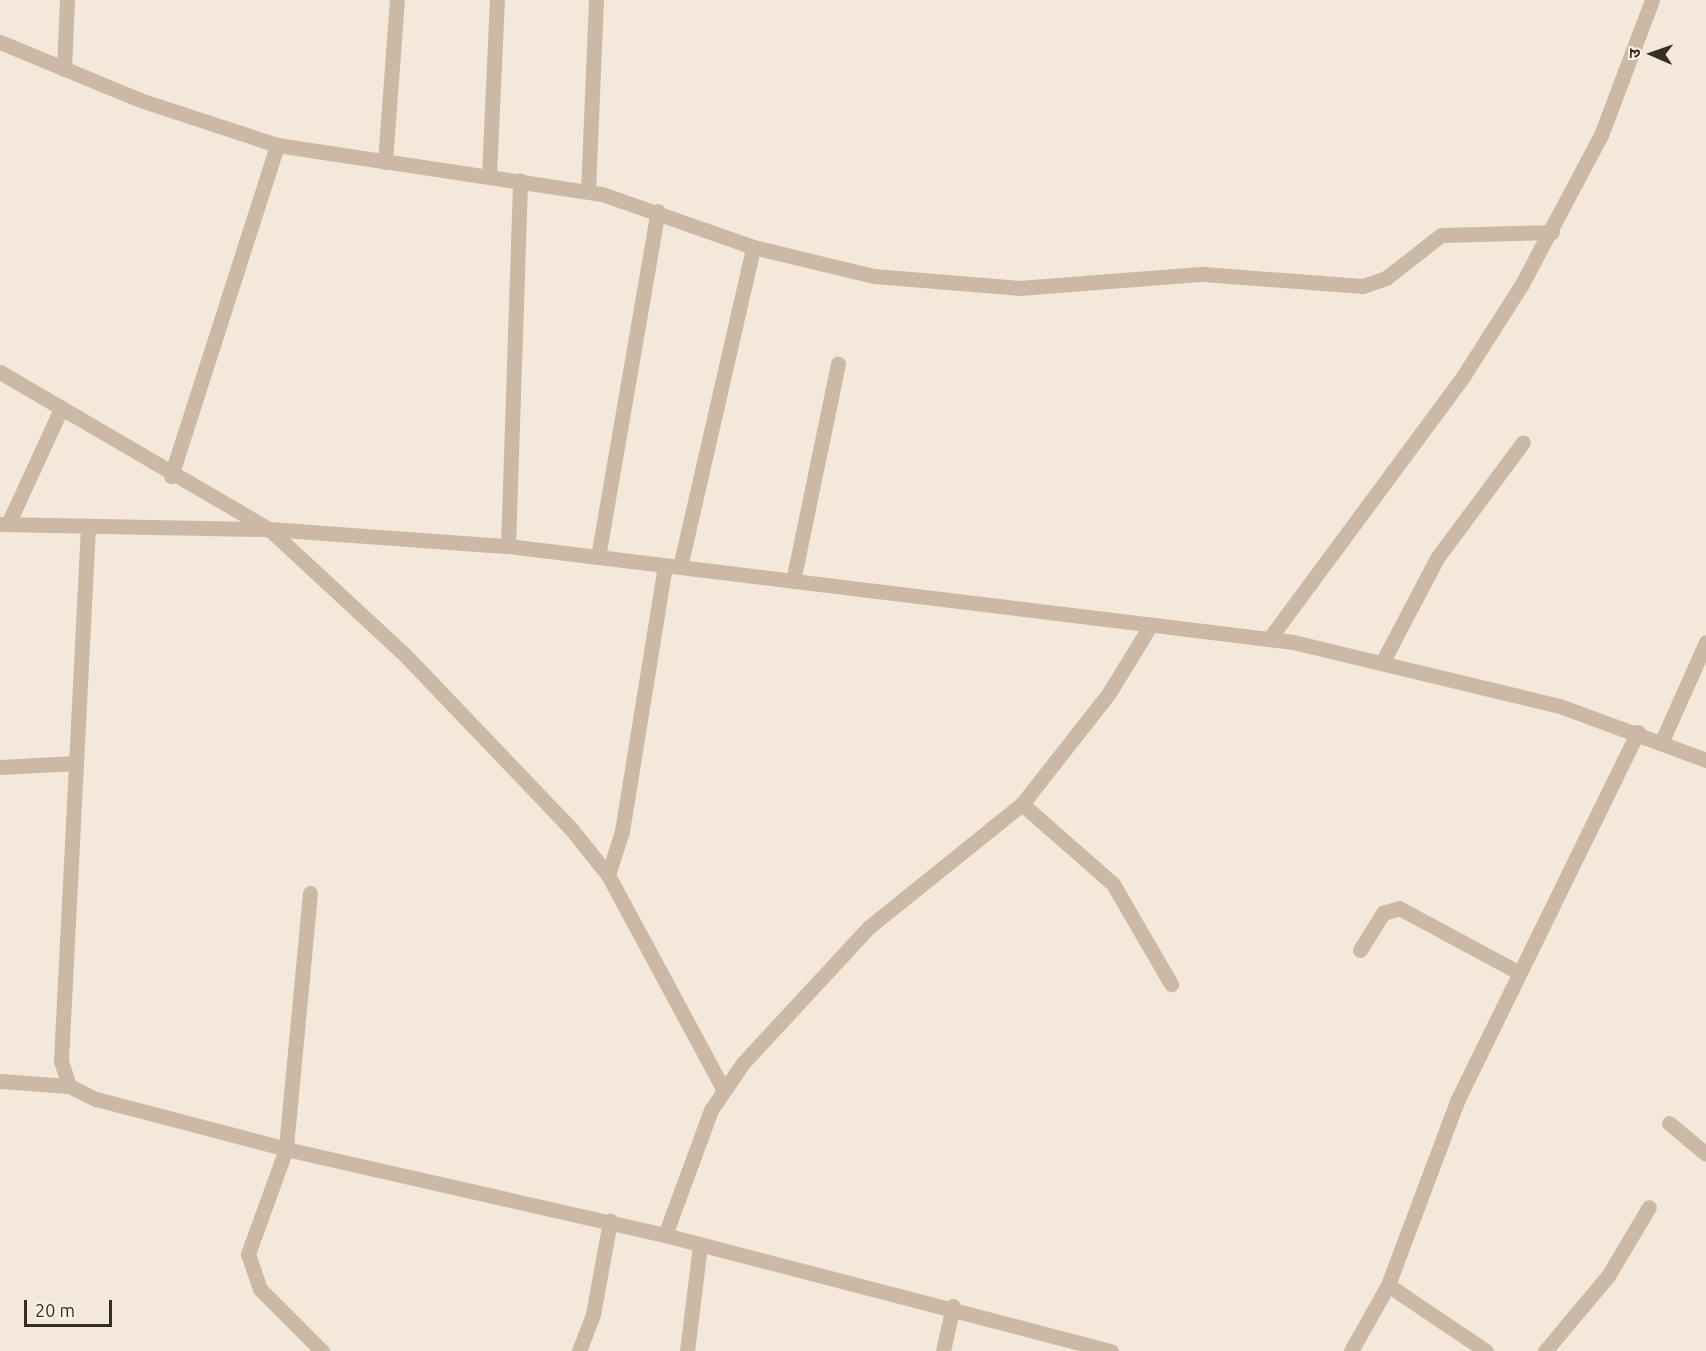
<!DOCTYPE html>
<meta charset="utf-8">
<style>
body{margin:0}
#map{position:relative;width:1706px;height:1351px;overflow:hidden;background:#f3e8d9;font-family:Ubuntu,"Noto Sans Devanagari",sans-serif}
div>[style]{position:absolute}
.minor>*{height:15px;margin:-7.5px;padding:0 7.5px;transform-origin:7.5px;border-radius:7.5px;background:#ccb9a5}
.tertiary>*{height:15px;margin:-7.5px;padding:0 7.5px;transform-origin:7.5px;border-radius:7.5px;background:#ccb9a5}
span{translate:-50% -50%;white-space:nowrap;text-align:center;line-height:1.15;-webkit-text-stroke:6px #faf2e6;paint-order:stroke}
.north{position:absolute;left:1622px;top:24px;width:60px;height:60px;-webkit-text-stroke:4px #faf2e6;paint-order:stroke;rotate:272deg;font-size:16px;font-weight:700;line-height:24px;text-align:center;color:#372d27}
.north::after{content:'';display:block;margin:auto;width:21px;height:27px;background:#372d27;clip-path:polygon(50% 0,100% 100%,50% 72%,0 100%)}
.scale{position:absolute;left:24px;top:1300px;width:88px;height:27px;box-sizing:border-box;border:3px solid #372d27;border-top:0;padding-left:8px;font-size:18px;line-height:21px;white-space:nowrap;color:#372d27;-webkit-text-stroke:4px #faf2e6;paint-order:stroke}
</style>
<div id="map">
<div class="minor">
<div style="left:0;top:42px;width:152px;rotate:22.5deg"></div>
<div style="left:140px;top:100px;width:144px;rotate:18.2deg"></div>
<div style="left:277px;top:145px;width:329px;rotate:8.6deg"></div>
<div style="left:602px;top:194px;width:160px;rotate:19.3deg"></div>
<div style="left:753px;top:247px;width:124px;rotate:13.5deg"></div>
<div style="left:874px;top:276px;width:145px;rotate:4.7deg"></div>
<div style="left:1019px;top:288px;width:185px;rotate:-4.4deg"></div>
<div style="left:1203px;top:274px;width:160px;rotate:4.3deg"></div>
<div style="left:1363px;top:286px;width:24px;rotate:-19deg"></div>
<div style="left:1386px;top:278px;width:70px;rotate:-38deg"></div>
<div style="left:1441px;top:235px;width:111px;rotate:-1.5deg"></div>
<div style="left:64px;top:69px;width:69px;rotate:-87.5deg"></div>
<div style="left:385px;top:162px;width:162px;rotate:-85.8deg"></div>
<div style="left:489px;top:175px;width:175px;rotate:-87.4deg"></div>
<div style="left:588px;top:191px;width:191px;rotate:-87.6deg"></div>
<div style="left:0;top:372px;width:311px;rotate:30.3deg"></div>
<div style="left:269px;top:529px;width:185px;rotate:42.8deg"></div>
<div style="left:405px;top:655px;width:242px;rotate:46.3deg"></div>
<div style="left:572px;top:830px;width:58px;rotate:51.3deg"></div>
<div style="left:608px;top:875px;width:243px;rotate:61.7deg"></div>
<div style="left:171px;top:476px;width:348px;rotate:-72.2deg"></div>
<div style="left:8px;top:524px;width:127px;rotate:-65.3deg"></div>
<div style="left:88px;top:526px;width:536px;rotate:92.89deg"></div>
<div style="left:61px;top:1061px;width:26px;rotate:72deg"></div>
<div style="left:69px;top:1086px;width:30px;rotate:26deg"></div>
<div style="left:96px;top:1099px;width:196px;rotate:14.7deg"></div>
<div style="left:286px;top:1149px;width:389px;rotate:12.8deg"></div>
<div style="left:665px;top:1235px;width:461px;rotate:14.6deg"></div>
<div style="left:508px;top:546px;width:366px;rotate:-88.1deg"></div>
<div style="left:598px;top:557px;width:351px;rotate:-80.2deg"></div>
<div style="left:680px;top:567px;width:328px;rotate:-77.1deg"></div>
<div style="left:793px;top:581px;width:222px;rotate:-78.3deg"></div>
<div style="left:1269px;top:639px;width:328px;rotate:-53.5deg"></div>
<div style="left:1464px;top:375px;width:108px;rotate:-57.5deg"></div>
<div style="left:1522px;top:284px;width:169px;rotate:-62.1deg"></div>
<div style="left:1601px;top:135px;width:144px;rotate:-69.3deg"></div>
<div style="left:1383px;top:661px;width:116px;rotate:-62.3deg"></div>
<div style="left:1437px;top:558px;width:144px;rotate:-53.4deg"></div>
<div style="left:1662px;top:741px;width:108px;rotate:-66deg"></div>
<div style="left:0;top:767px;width:76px;rotate:-3deg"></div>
<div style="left:1022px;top:804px;width:121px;rotate:41.3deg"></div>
<div style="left:1113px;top:884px;width:116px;rotate:59.9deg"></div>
<div style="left:608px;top:875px;width:46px;rotate:-72.3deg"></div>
<div style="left:622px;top:831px;width:269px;rotate:-80.8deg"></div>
<div style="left:310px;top:893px;width:257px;rotate:95.4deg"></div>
<div style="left:286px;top:1149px;width:112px;rotate:109.9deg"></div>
<div style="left:248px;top:1254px;width:37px;rotate:71deg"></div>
<div style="left:260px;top:1289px;width:88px;rotate:45deg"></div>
<div style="left:1360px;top:950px;width:44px;rotate:-58.1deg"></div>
<div style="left:1383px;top:913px;width:17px;rotate:-17deg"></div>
<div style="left:1399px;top:908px;width:135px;rotate:28.3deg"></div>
<div style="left:0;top:1081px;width:69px;rotate:4.1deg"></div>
<div style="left:1669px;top:1123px;width:48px;rotate:40deg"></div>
<div style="left:665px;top:1235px;width:133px;rotate:-69.8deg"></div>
<div style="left:711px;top:1110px;width:57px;rotate:-55.8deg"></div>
<div style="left:743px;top:1063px;width:185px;rotate:-47.2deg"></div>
<div style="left:869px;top:927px;width:196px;rotate:-38.8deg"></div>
<div style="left:1022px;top:804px;width:141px;rotate:-51.9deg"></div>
<div style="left:1109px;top:693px;width:79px;rotate:-58.5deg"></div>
<div style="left:1388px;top:1285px;width:118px;rotate:34deg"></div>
<div style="left:579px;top:1351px;width:40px;rotate:-69deg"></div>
<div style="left:593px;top:1314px;width:95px;rotate:-79.6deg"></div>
<div style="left:687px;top:1351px;width:107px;rotate:-83deg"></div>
<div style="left:943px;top:1351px;width:46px;rotate:-77.5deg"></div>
<div style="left:1351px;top:1351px;width:76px;rotate:-60.7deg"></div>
<div style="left:1388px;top:1285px;width:197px;rotate:-69.4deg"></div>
<div style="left:1457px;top:1101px;width:411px;rotate:-63.9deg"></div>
<div style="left:1545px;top:1351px;width:98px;rotate:-50deg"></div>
<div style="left:1608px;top:1276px;width:80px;rotate:-59.3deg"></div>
</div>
<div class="tertiary">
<div style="left:0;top:524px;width:269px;rotate:1.1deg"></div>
<div style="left:269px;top:529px;width:240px;rotate:4.1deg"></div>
<div style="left:508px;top:546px;width:791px;rotate:6.97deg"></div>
<div style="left:1293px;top:642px;width:275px;rotate:13.5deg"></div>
<div style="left:1560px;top:706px;width:156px;rotate:20.3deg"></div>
</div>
<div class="north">उ</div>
<div class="scale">20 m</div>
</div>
